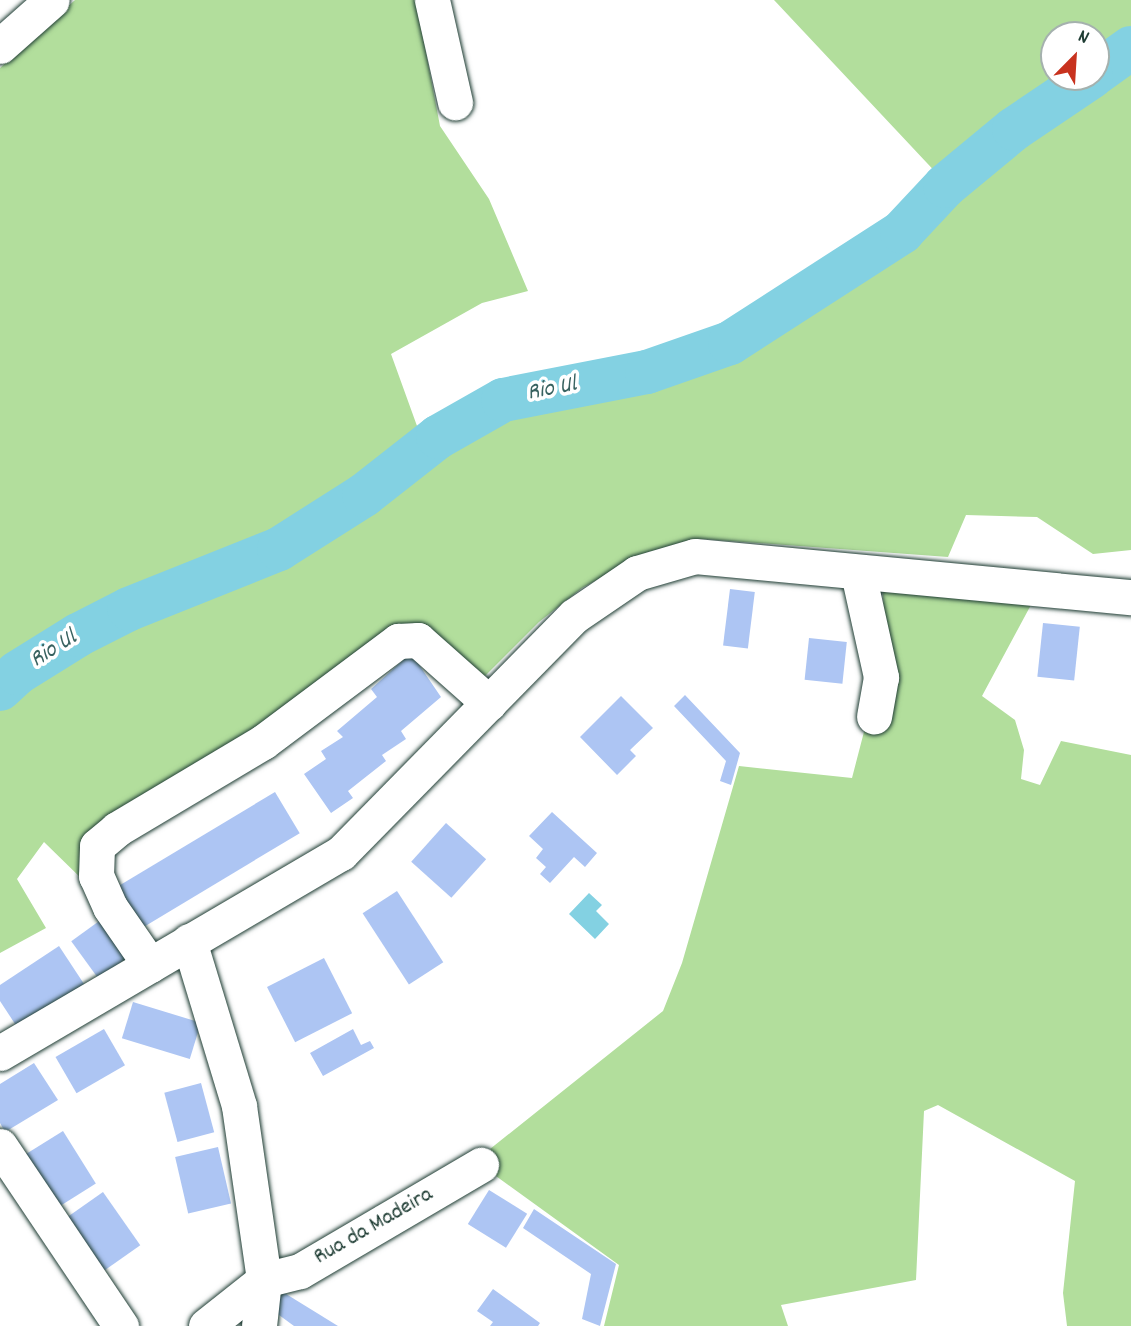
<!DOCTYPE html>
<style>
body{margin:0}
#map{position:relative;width:1131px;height:1326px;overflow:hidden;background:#fff;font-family:Dekko,sans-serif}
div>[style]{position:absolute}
.green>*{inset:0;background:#b2de9c}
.water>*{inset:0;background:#83d1e2}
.river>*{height:44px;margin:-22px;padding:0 22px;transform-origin:22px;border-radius:22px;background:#83d1e2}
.building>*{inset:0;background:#adc5f3;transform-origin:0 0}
.roads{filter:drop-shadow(0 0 2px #1f3d34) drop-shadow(0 0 2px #1f3d34)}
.minor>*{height:35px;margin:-17.5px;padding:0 17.5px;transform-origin:17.5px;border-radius:17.5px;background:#fff}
span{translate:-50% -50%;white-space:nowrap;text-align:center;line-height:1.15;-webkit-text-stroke:7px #fff;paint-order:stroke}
.street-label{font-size:23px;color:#1f3d34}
.water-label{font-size:24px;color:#386260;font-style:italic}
.north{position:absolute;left:1040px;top:21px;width:70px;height:70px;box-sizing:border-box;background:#fff;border:2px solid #a5b1ae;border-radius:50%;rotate:24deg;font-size:19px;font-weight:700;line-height:28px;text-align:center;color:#1f3d34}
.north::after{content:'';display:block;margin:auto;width:24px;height:32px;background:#c8321e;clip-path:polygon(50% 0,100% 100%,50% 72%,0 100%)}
</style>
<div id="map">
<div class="green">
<div style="clip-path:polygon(75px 0,416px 0,440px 126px,489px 199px,528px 291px,482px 303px,391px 354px,421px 437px,362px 482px,272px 538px,90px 618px,18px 657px,0 674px,0 68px)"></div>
<div style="clip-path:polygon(evenodd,774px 0,1131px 0,1131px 550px,1093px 554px,1037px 517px,966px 515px,948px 557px,703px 539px,648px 552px,582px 588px,539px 622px,482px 679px,426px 632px,310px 694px,137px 803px,86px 883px,44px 842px,17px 879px,46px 928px,0 953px,0 699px,12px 685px,77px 643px,320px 537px,443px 442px,505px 407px,635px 386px,719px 356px,820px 297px,957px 195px,774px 0,1054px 35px,1096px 35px,1096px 77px,1054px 77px,1054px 35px)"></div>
<div style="clip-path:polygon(883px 592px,1032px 603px,982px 696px,1015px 720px,1024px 750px,1021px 779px,1040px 785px,1061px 741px,1131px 755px,1131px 1326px,1067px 1326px,1063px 1293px,1075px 1181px,938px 1105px,924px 1111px,916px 1280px,781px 1305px,788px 1326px,604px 1326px,619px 1265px,489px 1171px,496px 1164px,490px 1149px,663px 1011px,682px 963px,739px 766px,852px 778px,885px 651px)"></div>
</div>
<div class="water">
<div style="clip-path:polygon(589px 893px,602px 905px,596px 911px,609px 924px,595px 939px,569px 914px)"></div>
</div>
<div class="river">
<div style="left:1096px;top:73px;width:43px;rotate:-35.5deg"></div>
<div style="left:0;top:689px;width:23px;rotate:-43deg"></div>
<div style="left:17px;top:673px;width:72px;rotate:-31.9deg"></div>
<div style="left:78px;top:635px;width:57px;rotate:-27deg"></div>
<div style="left:129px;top:609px;width:162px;rotate:-21.8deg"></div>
<div style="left:279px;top:549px;width:101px;rotate:-32.4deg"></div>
<div style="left:364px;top:495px;width:94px;rotate:-38.1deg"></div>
<div style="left:438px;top:437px;width:75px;rotate:-29.6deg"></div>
<div style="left:503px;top:400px;width:147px;rotate:-11deg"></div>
<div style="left:647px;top:372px;width:88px;rotate:-19.3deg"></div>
<div style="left:730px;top:343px;width:205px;rotate:-32.8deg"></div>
<div style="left:902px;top:232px;width:63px;rotate:-46.9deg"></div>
<div style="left:945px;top:186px;width:89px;rotate:-39.6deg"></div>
<div style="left:1014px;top:129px;width:93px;rotate:-34deg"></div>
</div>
<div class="building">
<div style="left:730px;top:589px;width:25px;height:57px;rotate:7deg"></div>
<div style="left:1043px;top:623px;width:37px;height:54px;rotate:6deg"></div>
<div style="left:809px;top:638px;width:38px;height:42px;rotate:6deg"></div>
<div style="clip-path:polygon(411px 653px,441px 697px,401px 731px,406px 739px,382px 755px,386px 761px,348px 791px,353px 798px,331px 813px,304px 774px,326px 759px,321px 751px,343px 737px,337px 731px,377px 697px,371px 689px)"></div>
<div style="clip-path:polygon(685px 695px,740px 753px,731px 785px,720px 781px,726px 761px,674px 706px)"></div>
<div style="clip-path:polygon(621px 696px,653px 728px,630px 750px,636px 756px,617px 775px,580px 737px)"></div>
<div style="left:275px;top:792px;width:48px;height:184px;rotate:59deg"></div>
<div style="clip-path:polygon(552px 812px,597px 853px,585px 867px,574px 857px,550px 883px,540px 874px,546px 867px,536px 858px,543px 849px,529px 836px)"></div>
<div style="left:446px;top:823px;width:54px;height:52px;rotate:42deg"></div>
<div style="left:397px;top:891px;width:85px;height:41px;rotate:57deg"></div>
<div style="left:102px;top:919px;width:46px;height:38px;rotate:54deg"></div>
<div style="clip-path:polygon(59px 946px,86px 987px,19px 1030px,0 1001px,0 985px)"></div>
<div style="left:324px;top:958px;width:62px;height:64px;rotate:63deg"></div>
<div style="left:133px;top:1002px;width:71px;height:38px;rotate:17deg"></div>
<div style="left:104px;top:1029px;width:42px;height:56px;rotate:60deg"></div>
<div style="clip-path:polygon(353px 1029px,361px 1045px,370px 1041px,374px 1048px,323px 1076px,310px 1053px)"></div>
<div style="clip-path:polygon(34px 1063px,58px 1100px,5px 1132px,0 1123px,0 1084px)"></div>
<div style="left:201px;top:1083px;width:51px;height:38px;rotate:75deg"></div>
<div style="left:63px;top:1131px;width:62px;height:45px;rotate:58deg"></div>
<div style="left:218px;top:1147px;width:58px;height:44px;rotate:77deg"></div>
<div style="left:489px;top:1190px;width:45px;height:40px;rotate:32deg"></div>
<div style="left:103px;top:1192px;width:65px;height:46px;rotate:55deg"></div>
<div style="clip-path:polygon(534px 1209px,616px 1264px,600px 1326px,582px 1319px,591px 1274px,523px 1228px)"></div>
<div style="clip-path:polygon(278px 1289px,338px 1326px,294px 1326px,268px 1307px)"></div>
<div style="clip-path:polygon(493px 1289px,540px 1323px,538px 1326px,490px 1326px,493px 1322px,477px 1311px)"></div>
</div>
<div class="roads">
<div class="minor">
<div style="left:432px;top:0;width:105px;rotate:77.3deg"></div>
<div style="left:0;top:46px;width:69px;rotate:-41.5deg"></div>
<div style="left:858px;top:573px;width:107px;rotate:77.5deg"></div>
<div style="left:881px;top:677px;width:40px;rotate:100deg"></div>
<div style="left:189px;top:941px;width:172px;rotate:73.1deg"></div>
<div style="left:239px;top:1106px;width:176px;rotate:81.8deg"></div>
<div style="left:264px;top:1280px;width:46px;rotate:96.2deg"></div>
<div style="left:150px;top:965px;width:70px;rotate:-124.6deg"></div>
<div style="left:110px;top:907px;width:34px;rotate:-114deg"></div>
<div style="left:96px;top:876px;width:30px;rotate:-88deg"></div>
<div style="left:97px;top:846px;width:26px;rotate:-40deg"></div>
<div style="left:117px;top:829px;width:170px;rotate:-30.8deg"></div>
<div style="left:263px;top:742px;width:169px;rotate:-36.8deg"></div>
<div style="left:398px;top:641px;width:20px;rotate:-3deg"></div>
<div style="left:418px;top:640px;width:95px;rotate:41.6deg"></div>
<div style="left:0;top:1053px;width:395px;rotate:-30.4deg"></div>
<div style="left:341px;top:853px;width:332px;rotate:-45.5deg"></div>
<div style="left:574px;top:616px;width:76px;rotate:-34.3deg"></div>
<div style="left:637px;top:573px;width:60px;rotate:-16.3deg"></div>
<div style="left:695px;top:556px;width:438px;rotate:5.4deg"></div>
<div style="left:0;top:1146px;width:217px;rotate:56.1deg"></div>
<div style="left:206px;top:1326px;width:74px;rotate:-38.4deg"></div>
<div style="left:264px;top:1280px;width:37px;rotate:-14deg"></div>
<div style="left:300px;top:1271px;width:210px;rotate:-30.4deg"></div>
</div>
</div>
<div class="street-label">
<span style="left:374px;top:1227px;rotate:-30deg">Rua da Madeira</span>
</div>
<div class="water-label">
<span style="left:552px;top:390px;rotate:-11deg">Rio Ul</span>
<span style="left:54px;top:650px;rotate:-32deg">Rio Ul</span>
</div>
<div class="north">N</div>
</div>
